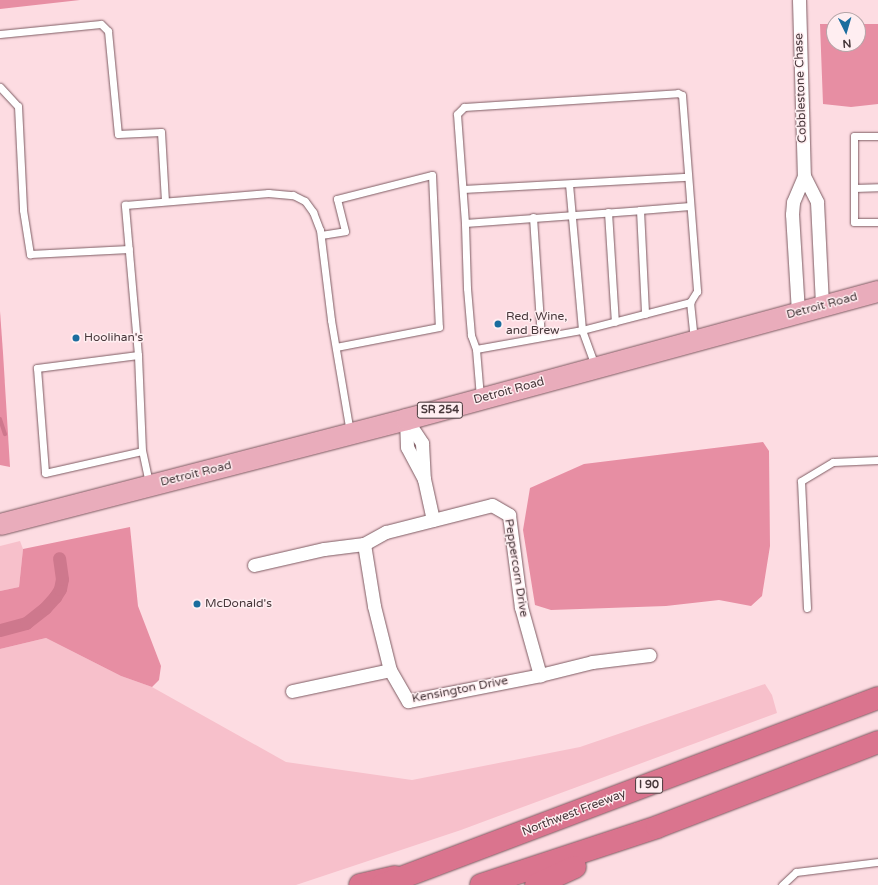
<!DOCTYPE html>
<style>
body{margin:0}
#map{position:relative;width:878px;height:885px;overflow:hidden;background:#fddce2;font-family:"Varela Round",sans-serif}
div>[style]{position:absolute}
.green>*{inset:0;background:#f7c0cb}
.forest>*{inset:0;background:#e78ea3}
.stream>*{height:4px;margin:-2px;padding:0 2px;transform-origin:2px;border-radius:2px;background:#ce788d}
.canal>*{height:13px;margin:-6.5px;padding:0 6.5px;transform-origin:6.5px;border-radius:6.5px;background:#ce788d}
.roads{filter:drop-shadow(0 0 1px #7e5c63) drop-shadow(0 0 1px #7e5c63)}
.service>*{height:7px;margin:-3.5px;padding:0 3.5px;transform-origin:3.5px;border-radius:3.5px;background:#fff}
.minor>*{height:13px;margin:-6.5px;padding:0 6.5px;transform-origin:6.5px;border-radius:6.5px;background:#fff}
.primary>*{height:21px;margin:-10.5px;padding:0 10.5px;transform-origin:10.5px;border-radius:10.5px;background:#e9acbb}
.motorway>*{height:22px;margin:-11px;padding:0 11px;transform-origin:11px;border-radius:11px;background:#da748e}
.dots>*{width:11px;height:11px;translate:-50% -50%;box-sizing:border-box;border:2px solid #ffeef1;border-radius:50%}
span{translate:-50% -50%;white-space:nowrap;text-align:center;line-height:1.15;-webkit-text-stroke:3px #ffeef1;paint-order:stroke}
.shield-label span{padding:1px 3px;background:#ffeef1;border:1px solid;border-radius:3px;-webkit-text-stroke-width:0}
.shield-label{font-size:11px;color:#47373a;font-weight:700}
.street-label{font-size:12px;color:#47373a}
.poi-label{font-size:12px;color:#47373a}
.left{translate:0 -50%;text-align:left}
.north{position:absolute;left:826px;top:12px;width:40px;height:40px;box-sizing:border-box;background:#ffeef1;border:1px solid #b5a5a8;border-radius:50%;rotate:175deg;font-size:11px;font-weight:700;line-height:16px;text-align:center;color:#47373a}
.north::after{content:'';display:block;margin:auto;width:14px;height:18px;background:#1b6d9e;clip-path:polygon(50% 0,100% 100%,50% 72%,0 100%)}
</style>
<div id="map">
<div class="green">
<div style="clip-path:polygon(20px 541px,23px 549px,19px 587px,0 591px,0 546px)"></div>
<div style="clip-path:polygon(46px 638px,121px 676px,152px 687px,286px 762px,412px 780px,580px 747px,765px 684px,772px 695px,777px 713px,461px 830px,296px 885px,0 885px,0 649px)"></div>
</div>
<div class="forest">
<div style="clip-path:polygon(0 0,80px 0,0 9px)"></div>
<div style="clip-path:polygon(820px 24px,834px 24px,834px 44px,858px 44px,858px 24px,878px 24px,878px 104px,851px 107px,823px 104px)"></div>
<div style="clip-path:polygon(0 311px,3px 353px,10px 467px,0 465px)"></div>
<div style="clip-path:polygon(763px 442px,769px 451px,770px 546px,762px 596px,751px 606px,719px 600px,666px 606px,551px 610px,535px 605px,523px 530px,530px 488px,584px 464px)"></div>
<div style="clip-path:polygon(130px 527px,138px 606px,161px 666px,159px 680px,152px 687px,121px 676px,46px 638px,0 649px,0 591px,19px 587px,23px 549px)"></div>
</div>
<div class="stream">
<div style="left:0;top:419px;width:16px;rotate:72deg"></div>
</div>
<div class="canal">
<div style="left:0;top:630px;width:27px;rotate:-15deg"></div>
<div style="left:26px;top:623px;width:24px;rotate:-38deg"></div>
<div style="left:45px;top:608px;width:15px;rotate:-48deg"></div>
<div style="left:55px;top:597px;width:9px;rotate:-58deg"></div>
<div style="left:60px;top:589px;width:10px;rotate:-79deg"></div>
<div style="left:62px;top:579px;width:21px;rotate:-98deg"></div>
</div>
<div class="roads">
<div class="service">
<div style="left:0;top:34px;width:101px;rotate:-5.7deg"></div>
<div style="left:101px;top:24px;width:10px;rotate:45deg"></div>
<div style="left:108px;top:31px;width:103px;rotate:84.5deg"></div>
<div style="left:118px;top:134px;width:43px;rotate:-2.7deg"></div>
<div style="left:161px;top:132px;width:69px;rotate:86.7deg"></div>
<div style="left:0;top:87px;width:26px;rotate:47deg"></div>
<div style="left:18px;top:106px;width:104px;rotate:87.2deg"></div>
<div style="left:23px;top:210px;width:45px;rotate:81deg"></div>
<div style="left:30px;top:254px;width:99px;rotate:-2.9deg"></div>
<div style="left:878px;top:136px;width:24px;rotate:180deg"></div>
<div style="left:854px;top:136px;width:86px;rotate:90deg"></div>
<div style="left:854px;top:222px;width:24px"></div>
<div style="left:569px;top:184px;width:147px;rotate:84.9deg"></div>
<div style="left:582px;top:330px;width:112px;rotate:-14.5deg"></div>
<div style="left:854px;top:188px;width:24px;rotate:-2deg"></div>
<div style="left:463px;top:189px;width:225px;rotate:-3.1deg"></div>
<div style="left:640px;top:210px;width:50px;rotate:-4.6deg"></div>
<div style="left:608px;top:212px;width:110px;rotate:86.4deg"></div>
<div style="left:533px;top:217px;width:120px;rotate:86.2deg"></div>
<div style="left:465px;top:223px;width:175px;rotate:-4.2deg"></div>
<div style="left:640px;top:210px;width:104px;rotate:87.2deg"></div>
<div style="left:321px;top:235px;width:24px;rotate:-9deg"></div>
<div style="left:345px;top:231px;width:33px;rotate:-104deg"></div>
<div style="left:337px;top:199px;width:98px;rotate:-14.2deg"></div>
<div style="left:432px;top:175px;width:152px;rotate:87.4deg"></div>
<div style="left:439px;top:327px;width:105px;rotate:169deg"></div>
<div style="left:476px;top:349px;width:108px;rotate:-10.2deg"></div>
<div style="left:582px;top:330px;width:38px;rotate:70deg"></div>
<div style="left:138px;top:355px;width:102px;rotate:172.7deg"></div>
<div style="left:37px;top:368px;width:105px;rotate:85.6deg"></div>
<div style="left:45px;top:473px;width:99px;rotate:-12.8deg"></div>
<div style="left:480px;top:397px;width:48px;rotate:-94.8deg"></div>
<div style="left:476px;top:349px;width:15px;rotate:-110deg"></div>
<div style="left:471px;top:335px;width:47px;rotate:-94.9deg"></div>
<div style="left:467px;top:288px;width:65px;rotate:-91.8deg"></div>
<div style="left:465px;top:223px;width:109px;rotate:-94.2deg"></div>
<div style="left:457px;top:114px;width:10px;rotate:-45deg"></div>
<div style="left:464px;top:107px;width:214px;rotate:-3.7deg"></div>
<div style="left:678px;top:93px;width:4px;rotate:27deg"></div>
<div style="left:682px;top:95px;width:197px;rotate:85.6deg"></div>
<div style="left:697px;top:291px;width:13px;rotate:122deg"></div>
<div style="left:690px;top:302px;width:37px;rotate:84deg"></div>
<div style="left:149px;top:483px;width:33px;rotate:-102deg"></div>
<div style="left:142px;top:451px;width:96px;rotate:-92.4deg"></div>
<div style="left:138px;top:355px;width:151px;rotate:-95deg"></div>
<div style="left:125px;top:205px;width:144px;rotate:-4.8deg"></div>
<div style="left:268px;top:193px;width:25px;rotate:5deg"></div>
<div style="left:293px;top:195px;width:13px;rotate:27deg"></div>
<div style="left:305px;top:201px;width:14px;rotate:54deg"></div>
<div style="left:313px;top:212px;width:19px;rotate:69deg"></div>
<div style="left:320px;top:230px;width:91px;rotate:83deg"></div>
<div style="left:331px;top:320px;width:114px;rotate:80.4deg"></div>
<div style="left:807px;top:608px;width:127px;rotate:-92.7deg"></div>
<div style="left:801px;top:481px;width:37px;rotate:-31deg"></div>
<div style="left:833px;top:462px;width:45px;rotate:-2.5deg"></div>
<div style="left:782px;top:885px;width:19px;rotate:-43deg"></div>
<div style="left:796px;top:872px;width:83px;rotate:-7deg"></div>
</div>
<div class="minor">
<div style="left:799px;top:0;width:176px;rotate:88.4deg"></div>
<div style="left:804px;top:176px;width:29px;rotate:63deg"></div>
<div style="left:817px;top:202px;width:104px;rotate:87.2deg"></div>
<div style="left:798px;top:312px;width:98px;rotate:-93.5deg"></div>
<div style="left:792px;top:214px;width:12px;rotate:-85deg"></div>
<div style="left:793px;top:202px;width:28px;rotate:-67deg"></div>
<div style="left:424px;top:479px;width:36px;rotate:-118deg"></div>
<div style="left:407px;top:447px;width:28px;rotate:-92deg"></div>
<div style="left:406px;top:419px;width:29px;rotate:56deg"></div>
<div style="left:422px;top:443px;width:36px;rotate:87deg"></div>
<div style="left:424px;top:479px;width:42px;rotate:77.6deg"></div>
<div style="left:364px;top:544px;width:63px;rotate:80.8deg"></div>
<div style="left:374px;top:606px;width:66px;rotate:76deg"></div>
<div style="left:390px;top:670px;width:36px;rotate:60deg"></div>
<div style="left:408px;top:701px;width:135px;rotate:-11.1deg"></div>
<div style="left:540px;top:675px;width:54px;rotate:-14deg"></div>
<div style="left:592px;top:662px;width:58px;rotate:-6.9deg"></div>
<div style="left:254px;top:565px;width:72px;rotate:-12.9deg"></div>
<div style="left:324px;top:549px;width:40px;rotate:-7.1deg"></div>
<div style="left:364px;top:544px;width:25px;rotate:-29deg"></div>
<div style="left:386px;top:532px;width:109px;rotate:-14.3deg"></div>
<div style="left:492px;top:505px;width:20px;rotate:30deg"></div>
<div style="left:509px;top:515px;width:93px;rotate:82.6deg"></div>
<div style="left:521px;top:607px;width:71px;rotate:74.4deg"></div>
<div style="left:292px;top:691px;width:100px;rotate:-12.1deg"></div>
</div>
<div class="primary">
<div style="left:0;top:524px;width:419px;rotate:-14.5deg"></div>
<div style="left:406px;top:419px;width:489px;rotate:-15.2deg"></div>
</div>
<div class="motorway">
<div style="left:360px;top:885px;width:36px;rotate:-13deg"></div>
<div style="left:382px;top:885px;width:530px;rotate:-20.66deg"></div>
<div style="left:481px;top:885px;width:185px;rotate:-18.2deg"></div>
<div style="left:657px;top:827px;width:237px;rotate:-21deg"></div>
<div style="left:536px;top:885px;width:43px;rotate:-24.8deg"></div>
</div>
</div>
<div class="dots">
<div style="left:498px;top:324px;background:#1b6d9e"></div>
<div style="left:76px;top:338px;background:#1b6d9e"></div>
<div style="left:197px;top:604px;background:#1b6d9e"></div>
</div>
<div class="shield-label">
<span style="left:440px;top:410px">SR 254</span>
<span style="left:649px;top:785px">I 90</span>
</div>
<div class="street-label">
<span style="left:801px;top:88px;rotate:-92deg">Cobblestone Chase</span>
<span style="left:822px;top:306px;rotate:-15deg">Detroit Road</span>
<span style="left:509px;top:391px;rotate:-15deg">Detroit Road</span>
<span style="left:196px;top:474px;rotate:-14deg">Detroit Road</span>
<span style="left:516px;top:568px;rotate:81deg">Peppercorn Drive</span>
<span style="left:460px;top:690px;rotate:-11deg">Kensington Drive</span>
<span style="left:574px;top:813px;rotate:-21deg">Northwest Freeway</span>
</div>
<div class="poi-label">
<span class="left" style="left:506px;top:324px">Red, Wine,<br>and Brew</span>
<span class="left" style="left:84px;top:338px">Hoolihan's</span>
<span class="left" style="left:205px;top:604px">McDonald's</span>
</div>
<div class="north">N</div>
</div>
